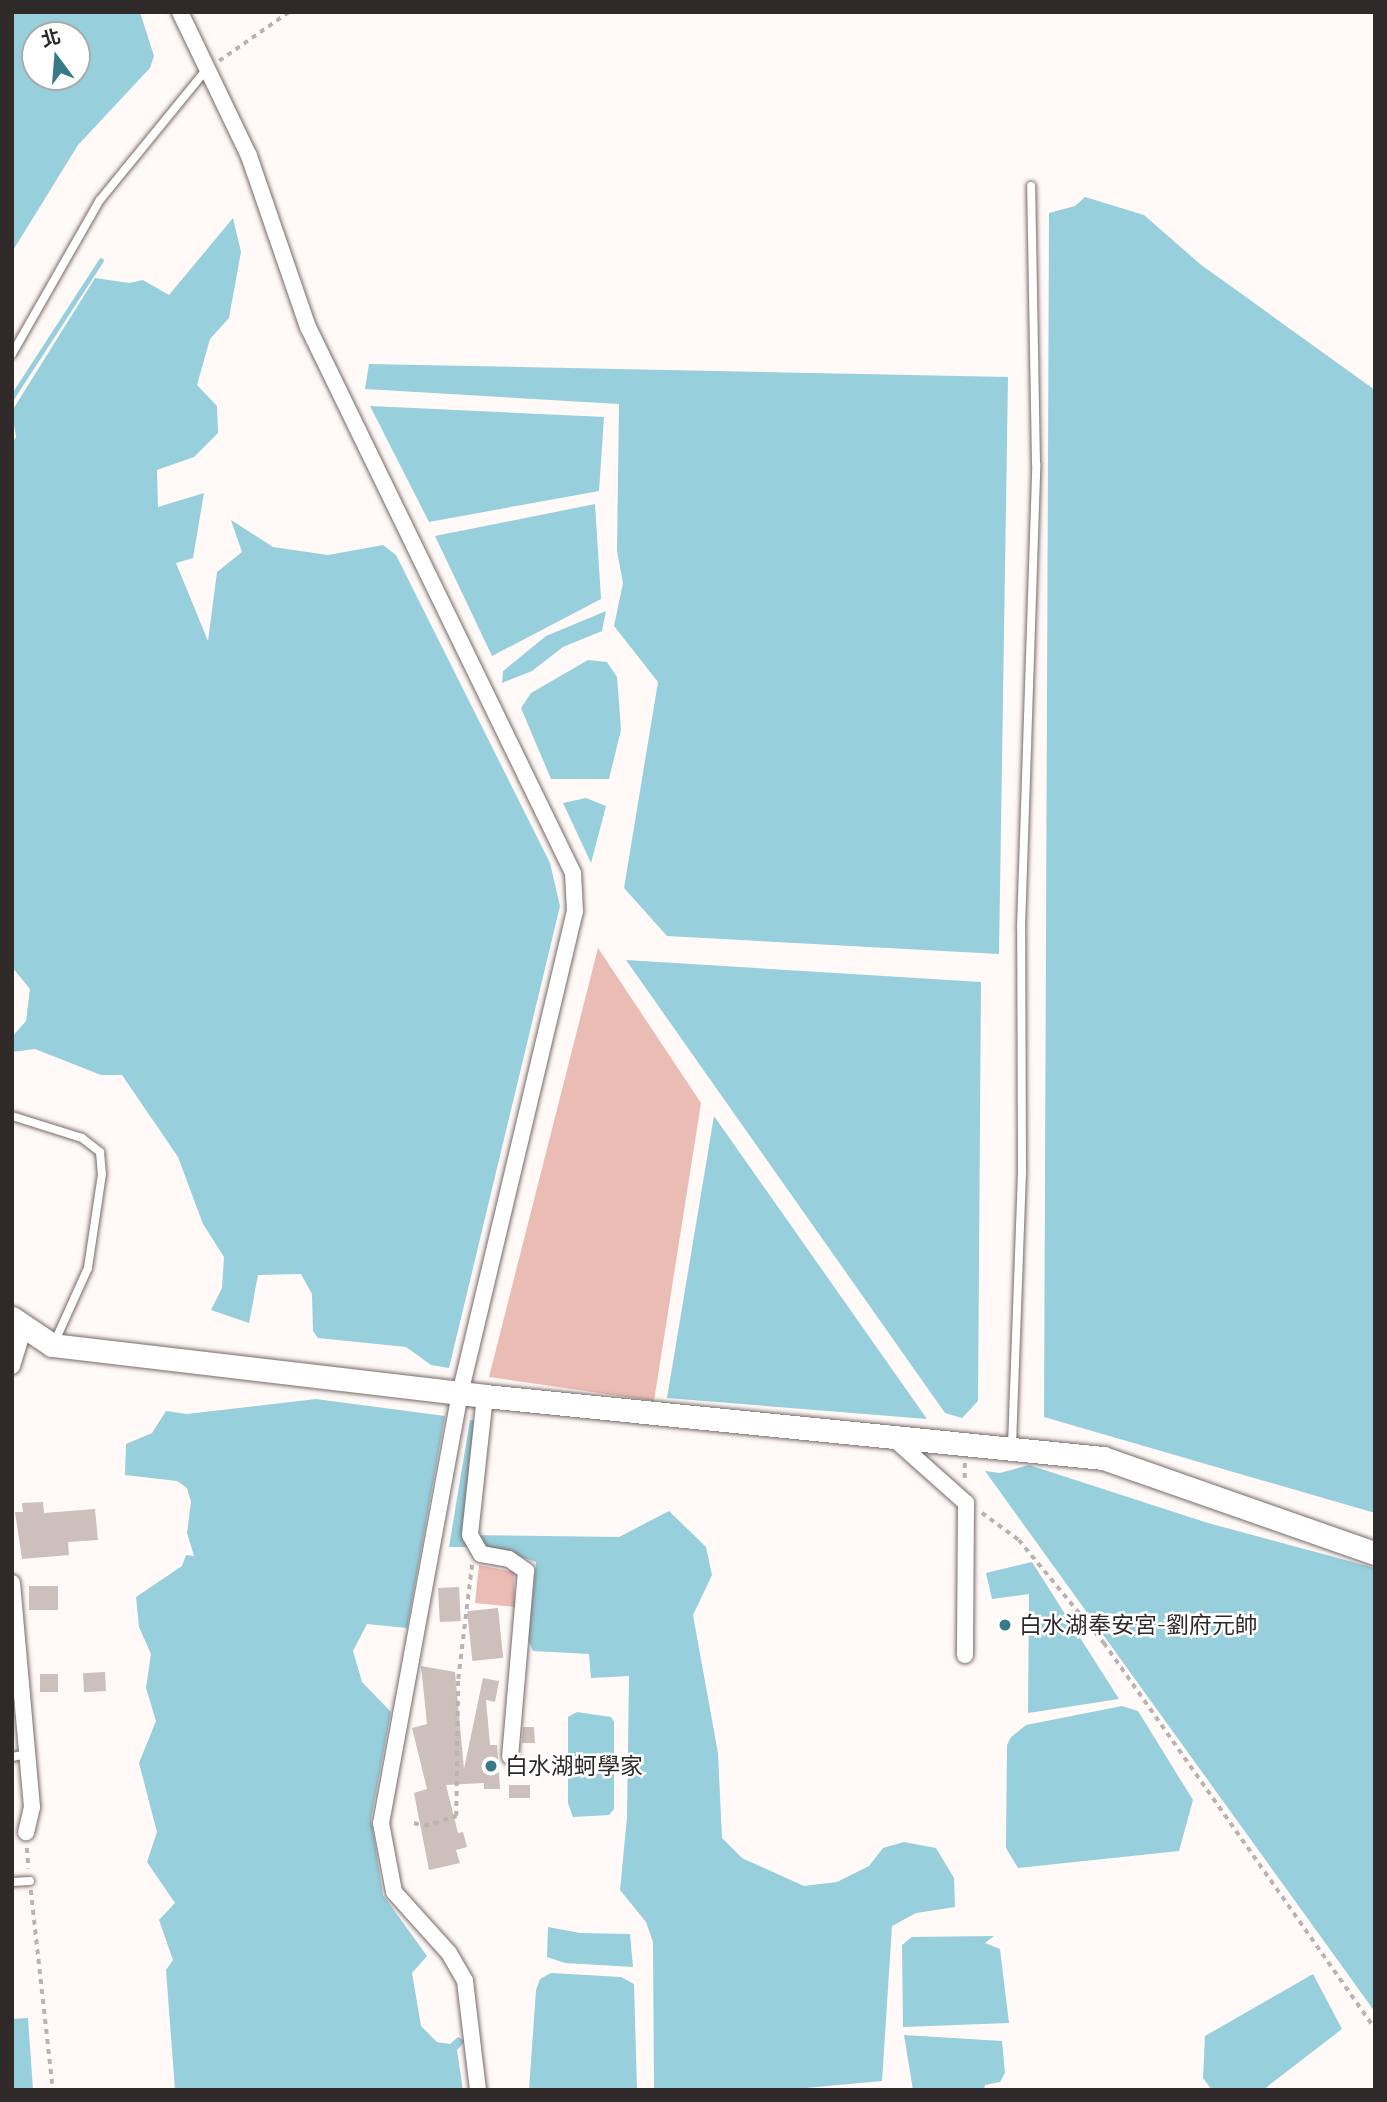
<!DOCTYPE html>
<meta charset="utf-8">
<style>
body{margin:0}
#map{position:relative;width:1387px;height:2102px;overflow:hidden;background:#fff9f8;font-family:Quicksand,"Noto Sans TC",sans-serif}
div>[style]{position:absolute}
.green>*{inset:0;background:#ebbcb4}
.water>*{inset:0;background:#98cfdd}
.stream>*{height:5px;margin:-2.5px;padding:0 2.5px;transform-origin:2.5px;border-radius:2.5px;background:#98cfdd}
.building>*{inset:0;background:#cdbfbc;transform-origin:0 0}
.path>*{height:3.5px;margin-top:-1.75px;transform-origin:0;background:repeating-linear-gradient(90deg,#b9b3b2 0 5px,transparent 0 10px)}
.roads{filter:drop-shadow(0 0 2px #776a68) drop-shadow(0 0 2px #776a68)}
.lane>*{height:8px;margin:-4px;padding:0 4px;transform-origin:4px;border-radius:4px;background:#fff}
.street>*{height:16px;margin:-8px;padding:0 8px;transform-origin:8px;border-radius:8px;background:#fff}
.secondary>*{height:23px;margin:-11.5px;padding:0 11.5px;transform-origin:11.5px;border-radius:11.5px;background:#fff}
.dots>*{width:19px;height:19px;translate:-50% -50%;box-sizing:border-box;border:4px solid #fff;border-radius:50%}
span{translate:-50% -50%;white-space:nowrap;text-align:center;line-height:1.15;-webkit-text-stroke:5px #fff;paint-order:stroke}
.poi-label{font-size:23px;color:#2f2a29}
.left{translate:0 -50%;text-align:left}
.frame{position:absolute;inset:0;border:14px solid #2f2a29;pointer-events:none}
.north{position:absolute;left:21px;top:21px;width:70px;height:70px;box-sizing:border-box;background:#fff;border:2px solid #acaaa9;border-radius:50%;rotate:344deg;font-size:19px;font-weight:700;line-height:28px;text-align:center;color:#2f2a29}
.north::after{content:'';display:block;margin:auto;width:24px;height:32px;background:#377b8a;clip-path:polygon(50% 0,100% 100%,50% 72%,0 100%)}
</style>
<div id="map">
<div class="green">
<div style="clip-path:polygon(598px 948px,701px 1103px,654px 1401px,489px 1377px)"></div>
<div style="clip-path:polygon(479px 1565px,514px 1572px,515px 1607px,475px 1603px)"></div>
</div>
<div class="water">
<div style="clip-path:polygon(evenodd,12px 12px,140px 12px,154px 56px,150px 68px,78px 145px,12px 252px,12px 12px,35px 35px,77px 35px,77px 77px,35px 77px,35px 35px)"></div>
<div style="clip-path:polygon(1085px 197px,1144px 215px,1200px 264px,1375px 390px,1375px 1513px,1044px 1417px,1049px 213px,1075px 206px)"></div>
<div style="clip-path:polygon(233px 218px,241px 252px,229px 318px,210px 339px,197px 385px,217px 406px,218px 433px,194px 457px,157px 470px,158px 507px,204px 493px,193px 558px,176px 563px,208px 641px,217px 572px,242px 552px,231px 520px,273px 547px,328px 555px,383px 545px,396px 555px,550px 863px,560px 906px,449px 1368px,431px 1365px,406px 1347px,318px 1338px,313px 1331px,312px 1294px,301px 1274px,258px 1275px,249px 1323px,211px 1310px,222px 1288px,224px 1257px,203px 1224px,178px 1157px,122px 1075px,101px 1075px,35px 1049px,12px 1052px,12px 1037px,26px 1021px,30px 989px,12px 967px,12px 444px,16px 437px,12px 411px,95px 278px,129px 283px,143px 280px,169px 295px)"></div>
<div style="clip-path:polygon(369px 364px,1008px 377px,999px 954px,667px 936px,624px 888px,658px 682px,614px 626px,623px 583px,617px 551px,619px 404px,365px 389px)"></div>
<div style="clip-path:polygon(370px 406px,604px 417px,599px 491px,429px 522px)"></div>
<div style="clip-path:polygon(595px 504px,601px 599px,492px 656px,435px 536px)"></div>
<div style="clip-path:polygon(606px 611px,602px 631px,563px 647px,532px 671px,502px 683px,503px 671px,546px 636px)"></div>
<div style="clip-path:polygon(588px 660px,607px 662px,617px 677px,621px 730px,609px 779px,551px 779px,521px 708px,531px 693px)"></div>
<div style="clip-path:polygon(586px 798px,606px 806px,591px 863px,563px 803px)"></div>
<div style="clip-path:polygon(626px 960px,981px 982px,978px 1401px,962px 1418px,945px 1413px)"></div>
<div style="clip-path:polygon(714px 1116px,927px 1419px,667px 1398px)"></div>
<div style="clip-path:polygon(316px 1399px,445px 1416px,407px 1628px,367px 1624px,353px 1651px,362px 1682px,391px 1712px,371px 1819px,383px 1895px,427px 1956px,412px 1973px,421px 2026px,437px 2042px,450px 2044px,458px 2037px,465px 2041px,457px 2050px,463px 2090px,175px 2090px,166px 1970px,173px 1960px,159px 1920px,175px 1903px,147px 1862px,157px 1832px,139px 1763px,156px 1721px,146px 1688px,151px 1654px,139px 1627px,136px 1597px,182px 1566px,186px 1555px,194px 1556px,187px 1533px,191px 1502px,187px 1488px,177px 1481px,125px 1475px,126px 1444px,152px 1433px,166px 1411px,187px 1414px)"></div>
<div style="clip-path:polygon(470px 1420px,477px 1421px,463px 1535px,619px 1537px,669px 1511px,706px 1547px,712px 1575px,693px 1615px,718px 1753px,722px 1838px,742px 1858px,804px 1886px,837px 1882px,869px 1866px,883px 1848px,904px 1842px,936px 1848px,954px 1878px,955px 1907px,916px 1913px,892px 1926px,882px 2081px,784px 2090px,654px 2090px,653px 1942px,646px 1922px,620px 1890px,627px 1817px,629px 1676px,591px 1678px,589px 1654px,533px 1651px,528px 1639px,536px 1562px,490px 1547px,449px 1547px)"></div>
<div style="clip-path:polygon(1029px 1465px,1208px 1523px,1375px 1568px,1375px 2012px,985px 1471px,1000px 1473px)"></div>
<div style="clip-path:polygon(1032px 1562px,1119px 1699px,1028px 1713px,1029px 1594px,992px 1599px,986px 1573px)"></div>
<div style="clip-path:polygon(1122px 1706px,1138px 1711px,1193px 1800px,1179px 1851px,1018px 1868px,1006px 1848px,1007px 1745px,1011px 1737px,1026px 1725px)"></div>
<div style="clip-path:polygon(577px 1712px,611px 1717px,614px 1722px,614px 1809px,609px 1815px,573px 1817px,568px 1803px,568px 1717px)"></div>
<div style="clip-path:polygon(548px 1927px,580px 1933px,630px 1934px,633px 1967px,565px 1963px,547px 1957px)"></div>
<div style="clip-path:polygon(994px 1936px,985px 1943px,1000px 1949px,1009px 2023px,903px 2027px,902px 1945px,912px 1937px)"></div>
<div style="clip-path:polygon(551px 1973px,621px 1977px,634px 1984px,637px 2090px,529px 2090px,536px 1990px,540px 1979px)"></div>
<div style="clip-path:polygon(1313px 1974px,1342px 2029px,1263px 2090px,1212px 2090px,1203px 2078px,1205px 2036px)"></div>
<div style="clip-path:polygon(28px 2018px,33px 2090px,12px 2090px,12px 2019px)"></div>
<div style="clip-path:polygon(904px 2035px,1002px 2041px,1005px 2073px,1000px 2082px,985px 2085px,984px 2090px,913px 2090px)"></div>
</div>
<div class="stream">
<div style="left:12px;top:397px;width:163px;rotate:-57deg"></div>
</div>
<div class="building">
<div style="clip-path:polygon(43px 1502px,44px 1513px,95px 1509px,98px 1540px,68px 1542px,69px 1555px,22px 1559px,15px 1512px,23px 1512px,22px 1503px)"></div>
<div style="left:29px;top:1586px;width:29px;height:24px"></div>
<div style="left:459px;top:1587px;width:34px;height:21px;rotate:87deg"></div>
<div style="left:498px;top:1608px;width:50px;height:31px;rotate:84deg"></div>
<div style="clip-path:polygon(421px 1666px,455px 1672px,464px 1769px,483px 1678px,499px 1681px,495px 1702px,486px 1700px,490px 1745px,497px 1745px,500px 1789px,484px 1789px,484px 1783px,446px 1785px,458px 1833px,463px 1832px,467px 1847px,456px 1850px,460px 1863px,429px 1870px,414px 1793px,427px 1789px,412px 1728px,427px 1724px)"></div>
<div style="left:105px;top:1672px;width:19px;height:22px;rotate:87deg"></div>
<div style="left:40px;top:1674px;width:18px;height:18px"></div>
<div style="clip-path:polygon(523px 1727px,534px 1727px,535px 1743px,522px 1743px)"></div>
<div style="left:530px;top:1785px;width:13px;height:21px;rotate:90deg"></div>
</div>
<div class="path">
<div style="left:219px;top:61px;width:85px;rotate:-35deg"></div>
<div style="left:965px;top:1463px;width:17px;rotate:90deg"></div>
<div style="left:982px;top:1513px;width:46px;rotate:36.1deg"></div>
<div style="left:1019px;top:1540px;width:134px;rotate:50.5deg"></div>
<div style="left:1104px;top:1643px;width:471px;rotate:54.9deg"></div>
<div style="left:414px;top:1823px;width:10px;rotate:17deg"></div>
<div style="left:424px;top:1826px;width:34px;rotate:-17deg"></div>
<div style="left:456px;top:1816px;width:137px;rotate:-89.2deg"></div>
<div style="left:458px;top:1679px;width:116px;rotate:-83.1deg"></div>
<div style="left:27px;top:1848px;width:21px;rotate:85deg"></div>
<div style="left:31px;top:1890px;width:201px;rotate:83.7deg"></div>
</div>
<div class="roads">
<div class="lane">
<div style="left:12px;top:354px;width:177px;rotate:-60.3deg"></div>
<div style="left:100px;top:200px;width:169px;rotate:-50.8deg"></div>
<div style="left:12px;top:1116px;width:73px;rotate:17.4deg"></div>
<div style="left:82px;top:1138px;width:23px;rotate:38deg"></div>
<div style="left:100px;top:1152px;width:22px;rotate:85deg"></div>
<div style="left:102px;top:1174px;width:95px;rotate:98.5deg"></div>
<div style="left:88px;top:1268px;width:80px;rotate:114.3deg"></div>
<div style="left:1012px;top:1445px;width:276px;rotate:-87.9deg"></div>
<div style="left:1022px;top:1169px;width:241px;rotate:-90.2deg"></div>
<div style="left:1021px;top:928px;width:464px;rotate:-88.1deg"></div>
<div style="left:1036px;top:464px;width:278px;rotate:-91deg"></div>
<div style="left:12px;top:1757px;width:16px;rotate:-11deg"></div>
<div style="left:12px;top:1882px;width:18px;rotate:-3deg"></div>
</div>
<div class="street">
<div style="left:180px;top:12px;width:160px;rotate:64.4deg"></div>
<div style="left:249px;top:156px;width:181px;rotate:71deg"></div>
<div style="left:308px;top:327px;width:607px;rotate:64.11deg"></div>
<div style="left:573px;top:873px;width:38px;rotate:87deg"></div>
<div style="left:575px;top:911px;width:496px;rotate:103.4deg"></div>
<div style="left:460px;top:1393px;width:437px;rotate:100.4deg"></div>
<div style="left:381px;top:1823px;width:70px;rotate:79.3deg"></div>
<div style="left:394px;top:1892px;width:82px;rotate:48deg"></div>
<div style="left:449px;top:1953px;width:32px;rotate:60deg"></div>
<div style="left:465px;top:1981px;width:110px;rotate:83.2deg"></div>
<div style="left:12px;top:1366px;width:41px;rotate:-72.9deg"></div>
<div style="left:485px;top:1396px;width:140px;rotate:96.2deg"></div>
<div style="left:470px;top:1535px;width:22px;rotate:60deg"></div>
<div style="left:481px;top:1554px;width:28px;rotate:10deg"></div>
<div style="left:509px;top:1559px;width:21px;rotate:35deg"></div>
<div style="left:526px;top:1571px;width:186px;rotate:94.9deg"></div>
<div style="left:892px;top:1437px;width:99px;rotate:41.7deg"></div>
<div style="left:966px;top:1503px;width:152px;rotate:90.4deg"></div>
<div style="left:12px;top:1583px;width:225px;rotate:84.9deg"></div>
<div style="left:32px;top:1807px;width:26px;rotate:103deg"></div>
</div>
<div class="secondary">
<div style="left:12px;top:1318px;width:48px;rotate:34deg"></div>
<div style="left:52px;top:1345px;width:436px;rotate:6.7deg"></div>
<div style="left:485px;top:1396px;width:621px;rotate:5.73deg"></div>
<div style="left:1103px;top:1458px;width:288px;rotate:19.3deg"></div>
</div>
</div>
<div class="dots">
<div style="left:1005px;top:1625px;background:#377b8a"></div>
<div style="left:491px;top:1766px;background:#377b8a"></div>
</div>
<div class="poi-label">
<span class="left" style="left:1019px;top:1625px">白水湖奉安宮-劉府元帥</span>
<span class="left" style="left:505px;top:1766px">白水湖蚵學家</span>
</div>
<div class="frame"></div>
<div class="north">北</div>
</div>
